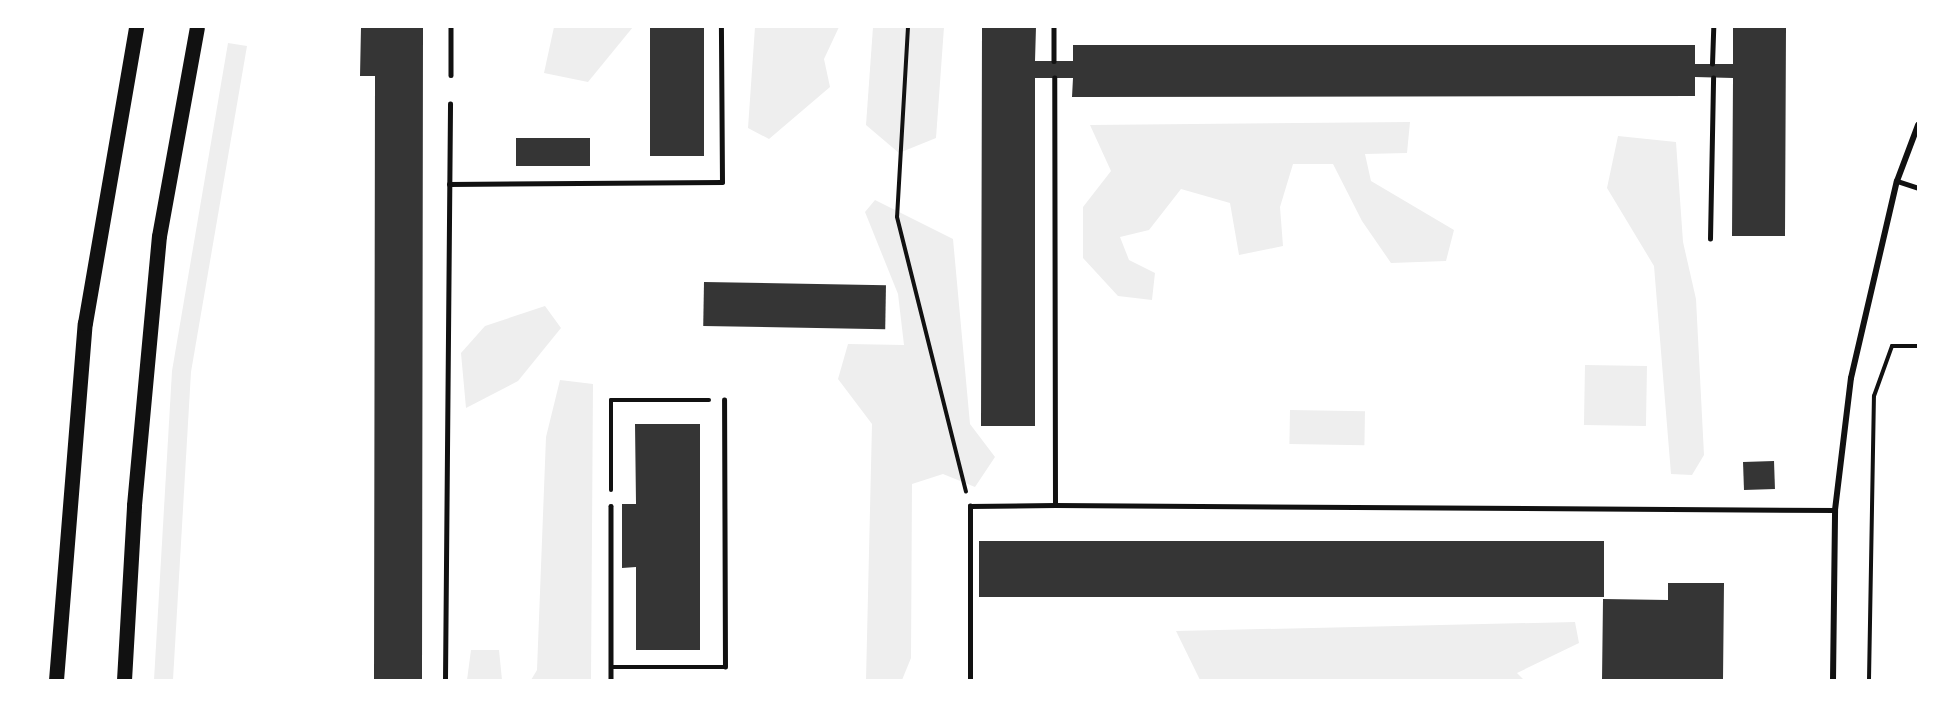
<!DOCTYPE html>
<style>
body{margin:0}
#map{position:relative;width:1945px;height:707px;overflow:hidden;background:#fff;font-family:Raleway,sans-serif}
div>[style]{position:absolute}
.green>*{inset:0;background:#eee;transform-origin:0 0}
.building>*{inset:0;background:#353535;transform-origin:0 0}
.path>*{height:4px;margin:-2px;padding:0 2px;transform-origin:2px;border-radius:2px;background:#111}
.service>*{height:4.5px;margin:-2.25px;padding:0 2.25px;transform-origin:2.25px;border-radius:2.25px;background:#111}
.minor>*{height:6px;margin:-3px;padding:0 3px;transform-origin:3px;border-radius:3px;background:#111}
.primary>*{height:15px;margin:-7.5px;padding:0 7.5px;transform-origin:7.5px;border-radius:7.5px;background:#111}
span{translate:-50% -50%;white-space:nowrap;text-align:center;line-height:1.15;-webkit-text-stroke:6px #fff;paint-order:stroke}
.frame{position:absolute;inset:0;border:28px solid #fff;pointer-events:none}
</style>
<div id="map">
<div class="green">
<div style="clip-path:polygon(554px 27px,633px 27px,588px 82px,544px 73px)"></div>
<div style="clip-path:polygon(755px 27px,839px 27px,824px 59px,830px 87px,769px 139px,748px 128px)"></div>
<div style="clip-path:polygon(873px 27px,944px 27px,936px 138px,899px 153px,866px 125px)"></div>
<div style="clip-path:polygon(228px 43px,247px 46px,191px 372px,173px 680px,154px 680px,172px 371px)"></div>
<div style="clip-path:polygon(1410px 122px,1407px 153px,1365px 154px,1371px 181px,1454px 230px,1446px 261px,1391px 263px,1362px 221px,1333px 164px,1293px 164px,1280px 207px,1283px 246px,1239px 255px,1230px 203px,1181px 189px,1149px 230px,1120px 237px,1129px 260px,1155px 273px,1152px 300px,1118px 296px,1083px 258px,1083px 207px,1111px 171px,1090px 125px)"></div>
<div style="clip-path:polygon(1618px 136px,1676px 142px,1683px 242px,1696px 299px,1704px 455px,1692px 475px,1671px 474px,1654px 266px,1607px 188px)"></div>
<div style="clip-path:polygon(875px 200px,953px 239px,970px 424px,995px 457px,975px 487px,943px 474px,912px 484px,911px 658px,902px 680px,866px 680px,872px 424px,838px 379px,848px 344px,904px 345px,898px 294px,865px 212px)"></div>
<div style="clip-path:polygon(545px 306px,561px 328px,518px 381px,466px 408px,461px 353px,485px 326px)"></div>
<div style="left:1585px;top:365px;width:62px;height:60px;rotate:1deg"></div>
<div style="clip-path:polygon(560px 380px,593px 384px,591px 680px,531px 680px,537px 670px,546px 437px)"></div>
<div style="left:1290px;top:410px;width:75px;height:34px;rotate:1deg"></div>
<div style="clip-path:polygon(1575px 622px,1579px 643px,1517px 673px,1524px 680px,1200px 680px,1176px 631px)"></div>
<div style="clip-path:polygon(471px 650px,499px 650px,502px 680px,467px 680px)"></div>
</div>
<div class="building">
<div style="clip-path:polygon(361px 27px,423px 27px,422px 680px,374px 680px,375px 76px,360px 76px)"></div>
<div style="left:650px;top:27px;width:54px;height:129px"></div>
<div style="clip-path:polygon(982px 27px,1036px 27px,1035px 61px,1073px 61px,1073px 45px,1695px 45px,1695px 64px,1733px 64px,1733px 27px,1786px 27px,1785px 236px,1732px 236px,1733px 78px,1695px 77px,1695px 96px,1072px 97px,1073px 78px,1035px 78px,1035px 426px,981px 426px)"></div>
<div style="left:516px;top:138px;width:74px;height:28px"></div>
<div style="left:704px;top:282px;width:182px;height:44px;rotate:1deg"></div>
<div style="clip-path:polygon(635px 424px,700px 424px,700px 650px,636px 650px,636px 567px,622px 568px,622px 504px,636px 504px)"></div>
<div style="left:1774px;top:461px;width:28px;height:31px;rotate:88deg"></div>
<div style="left:979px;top:541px;width:625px;height:56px"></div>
<div style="clip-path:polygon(1668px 583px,1724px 583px,1723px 680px,1602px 680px,1603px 599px,1668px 600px)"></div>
</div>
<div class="path">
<div style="left:908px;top:27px;width:190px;rotate:93.3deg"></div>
<div style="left:897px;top:217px;width:283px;rotate:75.9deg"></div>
<div style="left:611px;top:490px;width:90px;rotate:-90deg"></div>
<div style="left:611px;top:400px;width:98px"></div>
<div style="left:1869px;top:680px;width:284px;rotate:-89deg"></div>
<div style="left:1874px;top:396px;width:53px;rotate:-70.2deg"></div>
<div style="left:1892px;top:346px;width:26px"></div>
</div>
<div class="service">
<div style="left:451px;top:27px;width:48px;rotate:90deg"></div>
<div style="left:1054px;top:27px;width:34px;rotate:90deg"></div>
<div style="left:1712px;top:64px;width:37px;rotate:-88deg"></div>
<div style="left:1897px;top:181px;width:22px;rotate:18deg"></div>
<div style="left:449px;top:184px;width:273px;rotate:-0.4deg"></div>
<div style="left:722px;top:182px;width:155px;rotate:-90.4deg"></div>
<div style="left:1710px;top:239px;width:161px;rotate:-88.9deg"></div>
<div style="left:1055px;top:505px;width:780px;rotate:0.37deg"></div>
<div style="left:611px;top:506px;width:174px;rotate:90deg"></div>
<div style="left:611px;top:667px;width:114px"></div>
<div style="left:725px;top:667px;width:267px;rotate:-90.2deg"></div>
<div style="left:445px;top:680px;width:576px;rotate:-89.5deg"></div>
<div style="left:970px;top:680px;width:174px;rotate:-90deg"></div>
<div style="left:970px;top:506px;width:85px;rotate:-0.7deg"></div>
<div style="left:1055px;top:505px;width:427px;rotate:-90.1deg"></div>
</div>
<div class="minor">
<div style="left:1833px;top:680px;width:170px;rotate:-89.3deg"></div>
<div style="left:1835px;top:510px;width:133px;rotate:-83.1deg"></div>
<div style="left:1851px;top:378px;width:202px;rotate:-76.9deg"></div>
<div style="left:1897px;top:181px;width:60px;rotate:-69.4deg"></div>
</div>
<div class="primary">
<div style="left:56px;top:680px;width:358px;rotate:-85.4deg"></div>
<div style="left:85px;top:323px;width:300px;rotate:-80.2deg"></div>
<div style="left:124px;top:680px;width:175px;rotate:-86.7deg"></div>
<div style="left:134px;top:505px;width:270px;rotate:-84.7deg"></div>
<div style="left:159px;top:236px;width:212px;rotate:-79.7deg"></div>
</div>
<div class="frame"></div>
</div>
